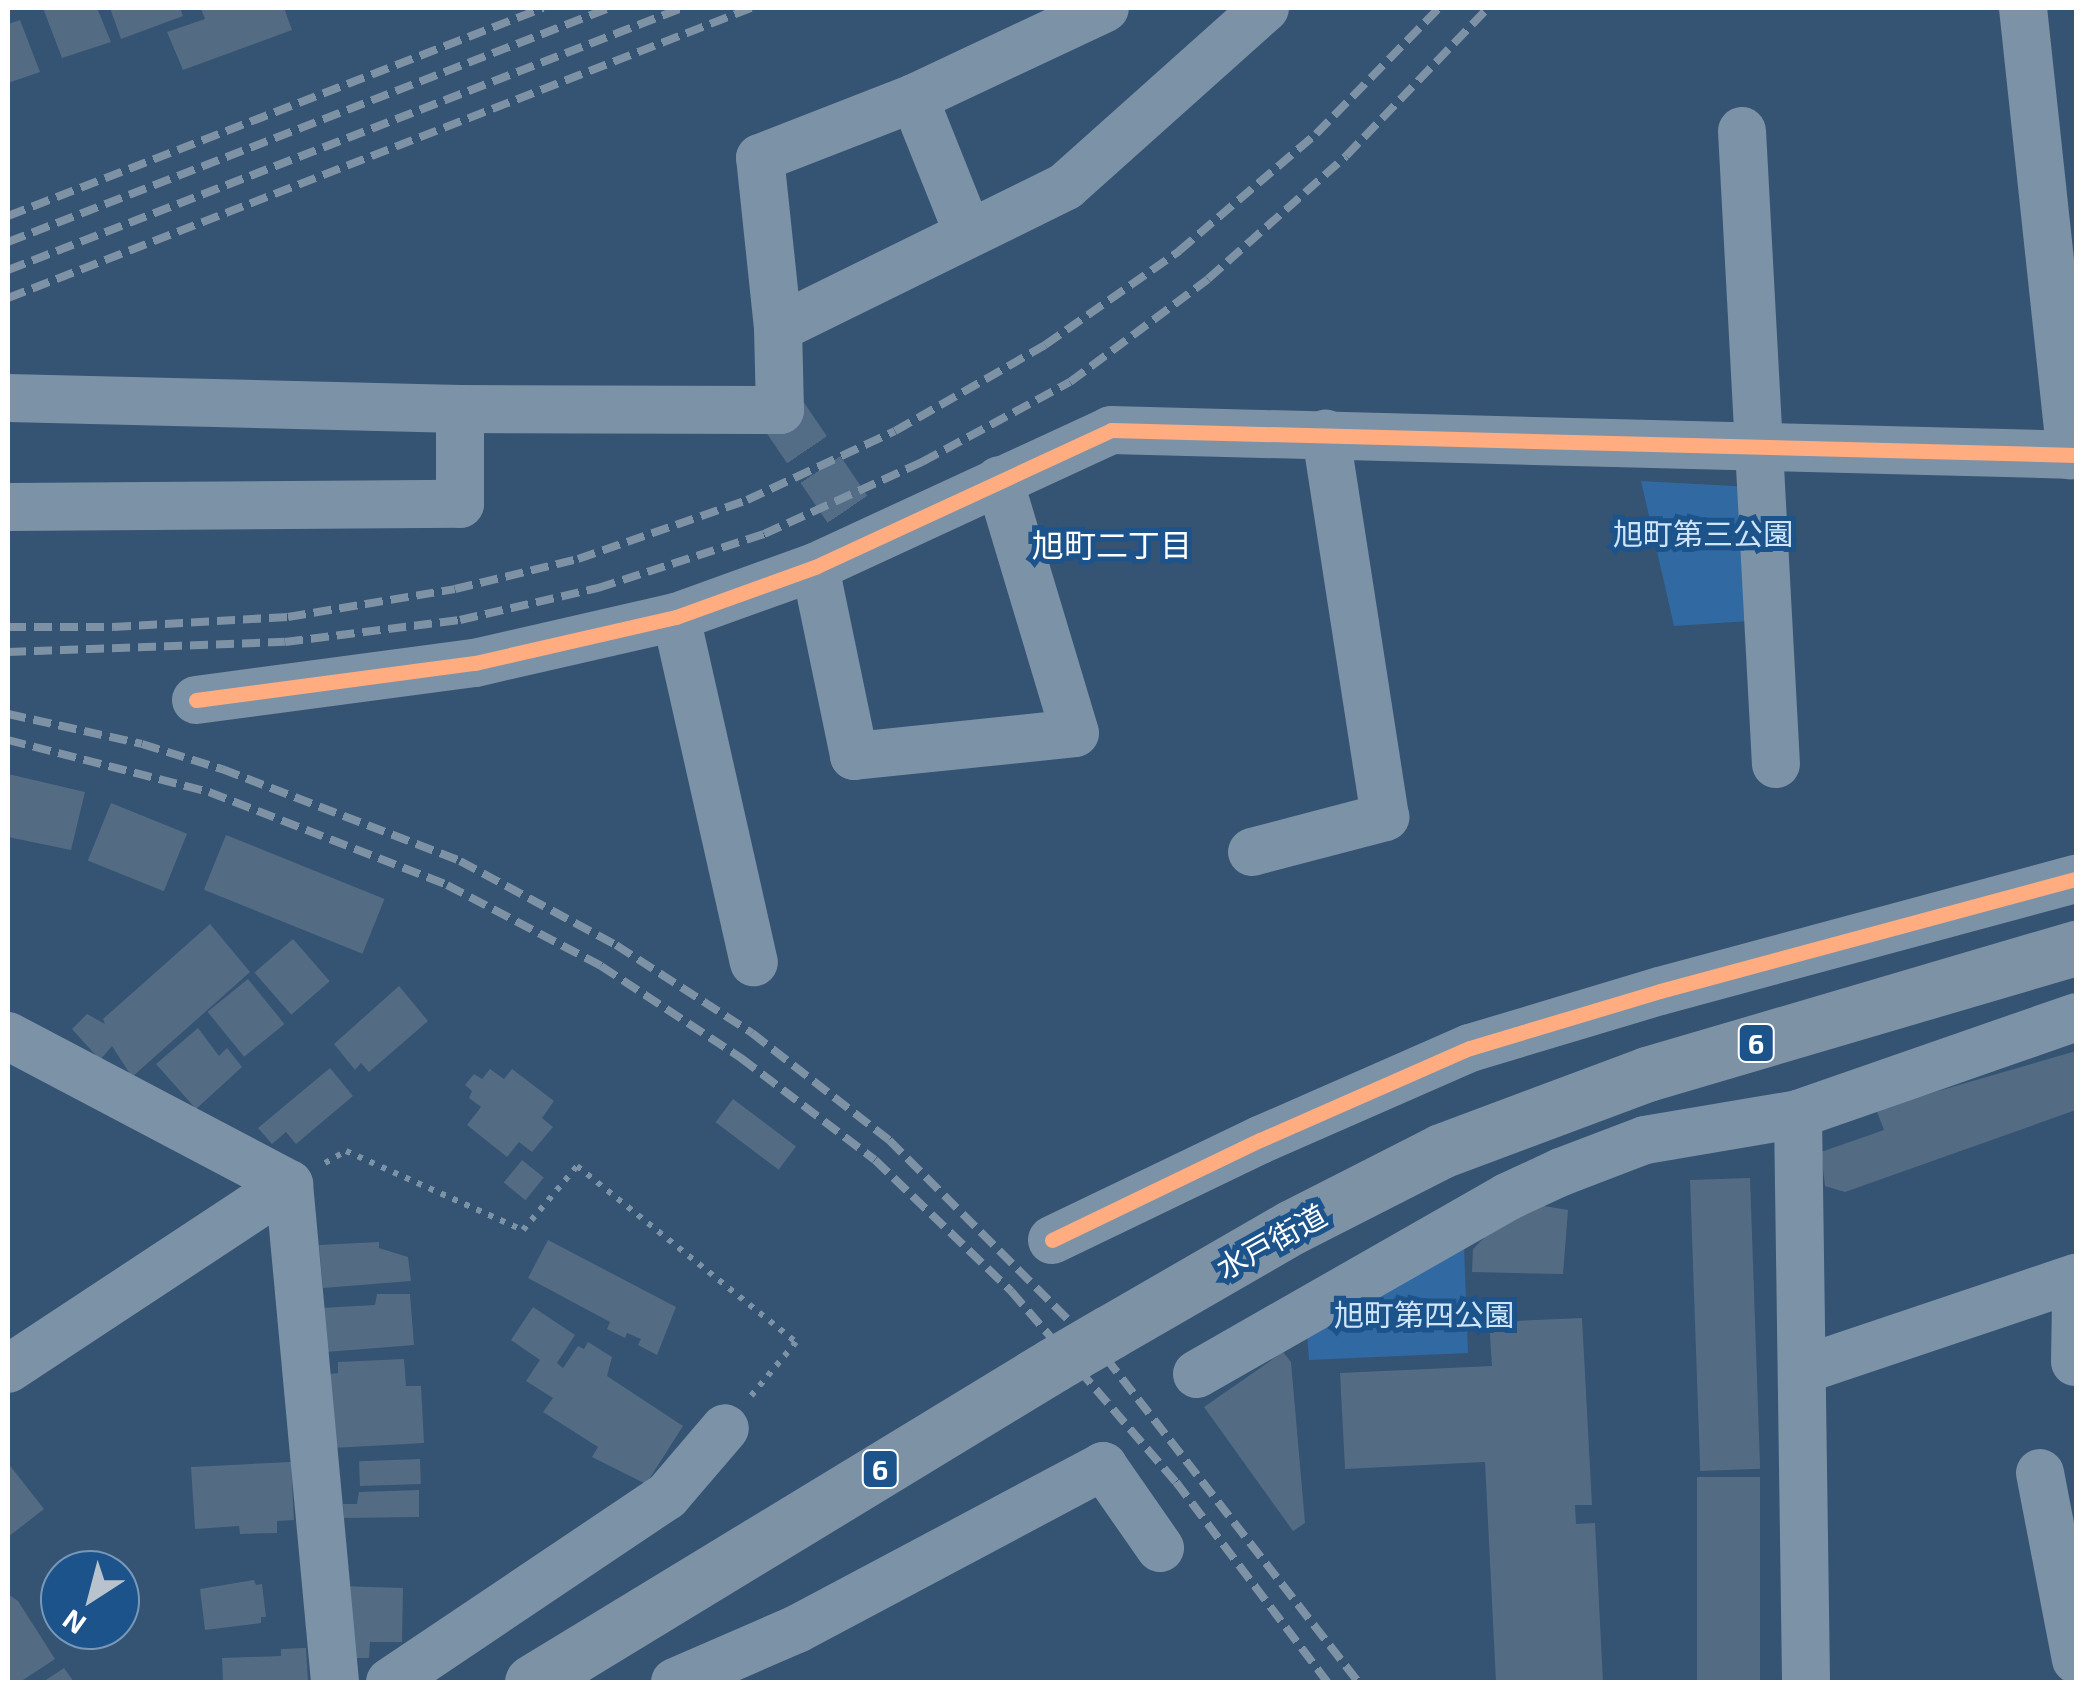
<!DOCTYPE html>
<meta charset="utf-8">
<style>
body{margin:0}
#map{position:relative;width:2084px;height:1690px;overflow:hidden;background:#355372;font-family:"Exo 2","Noto Sans JP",sans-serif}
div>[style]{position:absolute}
.green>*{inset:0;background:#3169a2}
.building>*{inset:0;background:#546b84;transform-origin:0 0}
.minor-tunnel>*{height:48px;margin-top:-24px;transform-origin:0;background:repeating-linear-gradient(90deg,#536d87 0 48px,transparent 0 72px)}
.path>*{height:6px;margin-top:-3px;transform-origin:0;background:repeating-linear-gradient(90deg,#7c92a7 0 5px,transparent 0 13px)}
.minor>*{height:48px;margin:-24px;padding:0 24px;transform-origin:24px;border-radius:24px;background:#7c92a7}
.highway>*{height:55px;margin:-27.5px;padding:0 27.5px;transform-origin:27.5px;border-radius:27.5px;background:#7d92a5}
.rail>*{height:8px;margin-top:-4px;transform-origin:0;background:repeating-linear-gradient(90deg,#7d92a5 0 18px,transparent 0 26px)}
.highway-bridge>*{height:55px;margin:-27.5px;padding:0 27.5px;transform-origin:27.5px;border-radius:27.5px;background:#7d92a5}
.cycleway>*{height:15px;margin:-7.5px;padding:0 7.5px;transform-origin:7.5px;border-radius:7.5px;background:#ffac80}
span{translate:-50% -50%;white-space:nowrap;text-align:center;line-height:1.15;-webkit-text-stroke:10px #1c538b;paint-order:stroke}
.shield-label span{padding:2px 8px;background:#1c538b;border:2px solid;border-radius:8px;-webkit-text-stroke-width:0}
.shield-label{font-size:28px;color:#fff;font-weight:700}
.park-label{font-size:30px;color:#cee4f9}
.street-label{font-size:30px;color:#fff}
.neighbourhood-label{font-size:32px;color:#fff}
.frame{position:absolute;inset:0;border:10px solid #fff;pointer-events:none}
.north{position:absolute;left:40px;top:1550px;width:100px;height:100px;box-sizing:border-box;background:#1c538b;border:2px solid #7798b9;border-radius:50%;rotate:216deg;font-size:28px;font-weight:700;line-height:40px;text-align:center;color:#fff}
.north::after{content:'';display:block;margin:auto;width:35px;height:45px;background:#b8c3ce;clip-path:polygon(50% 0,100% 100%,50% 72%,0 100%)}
</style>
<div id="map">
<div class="green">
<div style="clip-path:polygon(1641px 481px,1752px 487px,1750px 621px,1674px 626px)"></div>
<div style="clip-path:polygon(1464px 1245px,1468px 1353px,1309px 1360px,1307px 1332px)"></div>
</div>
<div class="building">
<div style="clip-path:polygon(43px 8px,97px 8px,111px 42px,62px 58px)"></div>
<div style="clip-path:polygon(110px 8px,180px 8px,183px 16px,121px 39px)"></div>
<div style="clip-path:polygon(206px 8px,284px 8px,292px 30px,183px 70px,167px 32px,205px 19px,201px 9px)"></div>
<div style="clip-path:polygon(20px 20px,40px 72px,8px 83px,8px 24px)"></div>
<div style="clip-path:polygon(8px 774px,85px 792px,71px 850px,8px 837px)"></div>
<div style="left:111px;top:803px;width:82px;height:62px;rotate:22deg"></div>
<div style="left:226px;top:835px;width:171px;height:59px;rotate:22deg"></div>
<div style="clip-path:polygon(210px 924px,250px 972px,132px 1077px,112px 1046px,100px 1060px,72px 1029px,87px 1014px,105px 1024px,103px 1019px)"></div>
<div style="left:293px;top:939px;width:56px;height:51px;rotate:49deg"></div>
<div style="left:248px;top:979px;width:58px;height:52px;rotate:51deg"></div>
<div style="clip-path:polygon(399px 986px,428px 1021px,369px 1072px,361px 1063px,355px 1070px,334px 1044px)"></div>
<div style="clip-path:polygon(198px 1028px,219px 1056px,227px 1048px,242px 1067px,196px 1109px,156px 1064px)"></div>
<div style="clip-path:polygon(2076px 1051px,2076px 1110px,1845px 1192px,1825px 1186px,1821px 1152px,1884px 1130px,1876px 1109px)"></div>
<div style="clip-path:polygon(330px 1068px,353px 1096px,296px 1144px,286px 1132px,272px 1144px,258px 1128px)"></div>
<div style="clip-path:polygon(490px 1069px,504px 1079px,512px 1069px,554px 1101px,542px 1118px,553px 1127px,532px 1152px,519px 1142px,507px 1157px,467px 1125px,481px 1107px,469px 1098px,472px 1091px,465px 1085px,474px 1074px,482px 1079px)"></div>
<div style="left:733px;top:1099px;width:79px;height:29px;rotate:37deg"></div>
<div style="left:522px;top:1160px;width:28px;height:29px;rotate:39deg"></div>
<div style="left:1750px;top:1178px;width:291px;height:60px;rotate:88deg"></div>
<div style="clip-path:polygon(1538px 1205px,1568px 1210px,1563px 1274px,1472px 1272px,1473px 1249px,1486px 1236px)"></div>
<div style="clip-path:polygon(548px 1240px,676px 1307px,657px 1355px,638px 1345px,641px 1339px,627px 1333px,625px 1338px,607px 1329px,610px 1322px,528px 1278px)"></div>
<div style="clip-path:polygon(379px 1242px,379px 1248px,408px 1257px,411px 1281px,323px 1288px,319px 1245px)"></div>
<div style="clip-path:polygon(377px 1294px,410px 1294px,414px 1345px,326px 1352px,321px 1308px,375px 1305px)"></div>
<div style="clip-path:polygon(533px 1307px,575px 1335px,557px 1363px,563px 1368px,578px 1346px,584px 1349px,588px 1342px,612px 1357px,607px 1376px,683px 1426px,646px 1484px,592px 1457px,598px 1447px,543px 1412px,553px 1398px,526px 1381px,540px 1360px,511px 1340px)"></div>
<div style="clip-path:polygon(1582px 1318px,1592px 1505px,1575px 1505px,1576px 1524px,1595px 1523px,1603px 1682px,1496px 1682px,1485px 1462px,1345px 1469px,1340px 1373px,1492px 1366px,1489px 1322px)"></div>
<div style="clip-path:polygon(1283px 1352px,1291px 1362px,1305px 1523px,1293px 1531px,1204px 1407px)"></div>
<div style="clip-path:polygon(404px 1359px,406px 1386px,421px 1386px,424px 1443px,332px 1448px,329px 1374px,338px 1373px,338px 1362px)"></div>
<div style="left:420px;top:1459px;width:25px;height:61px;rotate:88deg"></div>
<div style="clip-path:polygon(291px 1462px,294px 1520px,277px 1521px,277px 1533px,240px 1534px,239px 1526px,195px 1529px,191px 1467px)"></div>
<div style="clip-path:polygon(8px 1463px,44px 1509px,8px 1537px)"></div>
<div style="left:1697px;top:1477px;width:63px;height:205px"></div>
<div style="clip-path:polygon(419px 1490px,419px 1517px,344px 1518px,343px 1504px,357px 1504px,359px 1492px)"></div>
<div style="clip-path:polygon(254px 1580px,256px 1585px,262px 1584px,266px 1617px,261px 1617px,261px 1623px,205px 1630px,200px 1589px)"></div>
<div style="clip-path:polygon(340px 1586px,403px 1588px,402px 1642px,370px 1642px,369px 1658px,344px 1658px)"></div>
<div style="clip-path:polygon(8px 1594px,18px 1601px,55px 1659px,20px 1682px,8px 1682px)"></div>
<div style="clip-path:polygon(306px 1648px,308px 1682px,223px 1682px,222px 1658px,281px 1656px,281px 1649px)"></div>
<div style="clip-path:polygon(64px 1668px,74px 1682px,43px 1682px)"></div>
</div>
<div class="minor-tunnel">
<div style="left:780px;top:410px;width:158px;rotate:55.8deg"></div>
</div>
<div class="path">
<div style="left:325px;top:1163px;width:24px;rotate:-30deg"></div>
<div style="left:346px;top:1151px;width:194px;rotate:24.1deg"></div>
<div style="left:523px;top:1230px;width:84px;rotate:-49.8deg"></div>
<div style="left:577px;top:1166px;width:281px;rotate:38.8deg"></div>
<div style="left:796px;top:1342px;width:70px;rotate:129.8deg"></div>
</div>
<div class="minor">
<div style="left:2023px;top:8px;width:450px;rotate:83.9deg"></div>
<div style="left:914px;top:98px;width:145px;rotate:68.2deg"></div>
<div style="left:1742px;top:131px;width:634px;rotate:86.93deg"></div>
<div style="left:778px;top:328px;width:321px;rotate:-26.2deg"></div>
<div style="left:1066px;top:186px;width:267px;rotate:-41.8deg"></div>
<div style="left:8px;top:398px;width:452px;rotate:1.4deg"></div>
<div style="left:460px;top:409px;width:320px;rotate:0.2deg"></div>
<div style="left:780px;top:410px;width:82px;rotate:-91.4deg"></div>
<div style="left:778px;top:328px;width:171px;rotate:-96deg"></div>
<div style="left:760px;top:158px;width:165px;rotate:-21.3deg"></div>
<div style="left:914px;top:98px;width:211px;rotate:-25.2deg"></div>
<div style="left:8px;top:507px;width:452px;rotate:-0.4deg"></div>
<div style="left:460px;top:504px;width:95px;rotate:-90deg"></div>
<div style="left:815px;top:567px;width:193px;rotate:78.3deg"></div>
<div style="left:854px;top:756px;width:222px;rotate:-5.9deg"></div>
<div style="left:1075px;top:733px;width:264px;rotate:-106.7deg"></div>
<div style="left:676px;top:617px;width:354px;rotate:77.3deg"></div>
<div style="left:196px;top:700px;width:281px;rotate:-7.6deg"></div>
<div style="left:475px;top:663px;width:206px;rotate:-12.9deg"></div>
<div style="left:676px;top:617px;width:148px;rotate:-19.8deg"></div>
<div style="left:815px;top:567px;width:326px;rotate:-24.8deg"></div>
<div style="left:1111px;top:430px;width:965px;rotate:1.48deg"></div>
<div style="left:1252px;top:852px;width:138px;rotate:-14.7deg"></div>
<div style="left:1385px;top:817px;width:388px;rotate:-98.8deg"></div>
<div style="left:8px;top:1036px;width:318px;rotate:27.8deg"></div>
<div style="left:289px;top:1184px;width:500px;rotate:84.72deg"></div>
<div style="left:1798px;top:1114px;width:568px;rotate:89.19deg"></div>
<div style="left:1052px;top:1240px;width:231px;rotate:-25.7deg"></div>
<div style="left:1260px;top:1140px;width:229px;rotate:-23.7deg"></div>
<div style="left:1470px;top:1048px;width:198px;rotate:-16.7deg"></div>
<div style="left:1660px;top:991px;width:431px;rotate:-15.1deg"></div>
<div style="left:2075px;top:1362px;width:66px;rotate:-89.1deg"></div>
<div style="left:8px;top:1369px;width:336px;rotate:-33.4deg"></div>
<div style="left:1802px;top:1370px;width:289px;rotate:-18.6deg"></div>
<div style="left:1197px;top:1374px;width:357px;rotate:-29.7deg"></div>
<div style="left:1507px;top:1197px;width:60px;rotate:-24.8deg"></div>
<div style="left:1561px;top:1172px;width:90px;rotate:-20.9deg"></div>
<div style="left:1645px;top:1140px;width:155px;rotate:-9.6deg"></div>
<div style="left:1798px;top:1114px;width:294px;rotate:-19.2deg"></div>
<div style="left:2040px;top:1473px;width:190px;rotate:79.1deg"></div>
<div style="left:390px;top:1682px;width:334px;rotate:-33.9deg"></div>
<div style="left:667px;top:1496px;width:89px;rotate:-49.5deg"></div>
<div style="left:675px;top:1682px;width:133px;rotate:-23.5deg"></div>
<div style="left:797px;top:1629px;width:347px;rotate:-28deg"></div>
<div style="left:1103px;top:1466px;width:100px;rotate:55.2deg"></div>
</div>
<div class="highway">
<div style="left:1110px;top:1332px;width:210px;rotate:-30deg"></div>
<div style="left:1292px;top:1227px;width:167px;rotate:-27deg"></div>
<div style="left:1441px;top:1151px;width:220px;rotate:-20.5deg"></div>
<div style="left:1647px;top:1074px;width:447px;rotate:-16.4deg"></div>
<div style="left:532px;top:1682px;width:610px;rotate:-31.32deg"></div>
</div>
<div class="rail">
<div style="left:8px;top:216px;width:574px;rotate:-21.25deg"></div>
<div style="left:8px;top:242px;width:645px;rotate:-21.27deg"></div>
<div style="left:8px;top:270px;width:723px;rotate:-21.24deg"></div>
<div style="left:8px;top:298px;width:798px;rotate:-21.32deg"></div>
<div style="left:8px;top:627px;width:105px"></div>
<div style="left:113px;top:627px;width:175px;rotate:-3.3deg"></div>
<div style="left:288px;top:617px;width:169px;rotate:-9.5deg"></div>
<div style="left:455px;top:589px;width:127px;rotate:-13.7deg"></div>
<div style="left:578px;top:559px;width:179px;rotate:-19.2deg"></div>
<div style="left:747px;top:500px;width:163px;rotate:-25deg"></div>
<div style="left:895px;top:431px;width:173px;rotate:-29.8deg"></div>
<div style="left:1045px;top:345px;width:164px;rotate:-35deg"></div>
<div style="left:1179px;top:251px;width:180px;rotate:-40.5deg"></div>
<div style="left:1316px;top:134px;width:176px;rotate:-45.7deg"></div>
<div style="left:8px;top:652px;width:277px;rotate:-2.1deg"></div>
<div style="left:285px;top:642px;width:176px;rotate:-7.2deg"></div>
<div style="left:460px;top:620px;width:142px;rotate:-13.1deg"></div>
<div style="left:598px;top:588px;width:175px;rotate:-18deg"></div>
<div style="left:764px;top:534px;width:174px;rotate:-24.5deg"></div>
<div style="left:922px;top:462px;width:168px;rotate:-28.4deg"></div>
<div style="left:1070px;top:382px;width:172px;rotate:-36.7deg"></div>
<div style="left:1208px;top:279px;width:185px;rotate:-41.7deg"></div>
<div style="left:1346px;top:156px;width:205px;rotate:-46.2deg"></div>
<div style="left:8px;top:714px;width:137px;rotate:12.6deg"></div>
<div style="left:142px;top:744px;width:84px;rotate:17.4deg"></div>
<div style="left:222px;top:769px;width:255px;rotate:21.1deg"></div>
<div style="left:460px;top:861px;width:177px;rotate:28.3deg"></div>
<div style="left:616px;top:945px;width:162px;rotate:32.9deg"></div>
<div style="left:752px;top:1033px;width:174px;rotate:38deg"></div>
<div style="left:889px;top:1140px;width:308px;rotate:45.1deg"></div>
<div style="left:1106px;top:1358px;width:410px;rotate:52.1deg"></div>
<div style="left:8px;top:740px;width:208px;rotate:14.5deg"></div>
<div style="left:209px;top:792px;width:256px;rotate:21.3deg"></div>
<div style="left:447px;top:885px;width:174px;rotate:27.7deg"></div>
<div style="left:601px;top:966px;width:168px;rotate:33.3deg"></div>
<div style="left:741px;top:1058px;width:168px;rotate:37.3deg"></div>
<div style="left:875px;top:1160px;width:189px;rotate:43.9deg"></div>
<div style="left:1011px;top:1291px;width:252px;rotate:49.2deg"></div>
<div style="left:1176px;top:1482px;width:251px;rotate:52.9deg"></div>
</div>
<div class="highway-bridge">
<div style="left:1053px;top:1365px;width:66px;rotate:-30.1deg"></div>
</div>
<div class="cycleway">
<div style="left:196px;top:700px;width:281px;rotate:-7.6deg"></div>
<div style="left:475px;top:663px;width:206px;rotate:-12.9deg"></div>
<div style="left:676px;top:617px;width:148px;rotate:-19.8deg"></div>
<div style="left:815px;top:567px;width:326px;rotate:-24.8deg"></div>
<div style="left:1111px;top:430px;width:965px;rotate:1.48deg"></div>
<div style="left:1052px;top:1240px;width:231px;rotate:-25.7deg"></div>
<div style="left:1260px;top:1140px;width:229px;rotate:-23.7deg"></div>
<div style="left:1470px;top:1048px;width:198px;rotate:-16.7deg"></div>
<div style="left:1660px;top:991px;width:431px;rotate:-15.1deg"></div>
</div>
<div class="shield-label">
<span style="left:1756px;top:1043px">6</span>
<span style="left:880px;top:1469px">6</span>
</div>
<div class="park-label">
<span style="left:1703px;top:533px">旭町第三公園</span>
<span style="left:1424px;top:1314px">旭町第四公園</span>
</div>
<div class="street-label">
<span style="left:1271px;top:1241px;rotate:-29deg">水戸街道</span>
</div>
<div class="neighbourhood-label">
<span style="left:1112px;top:544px">旭町二丁目</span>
</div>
<div class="frame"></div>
<div class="north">N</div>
</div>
